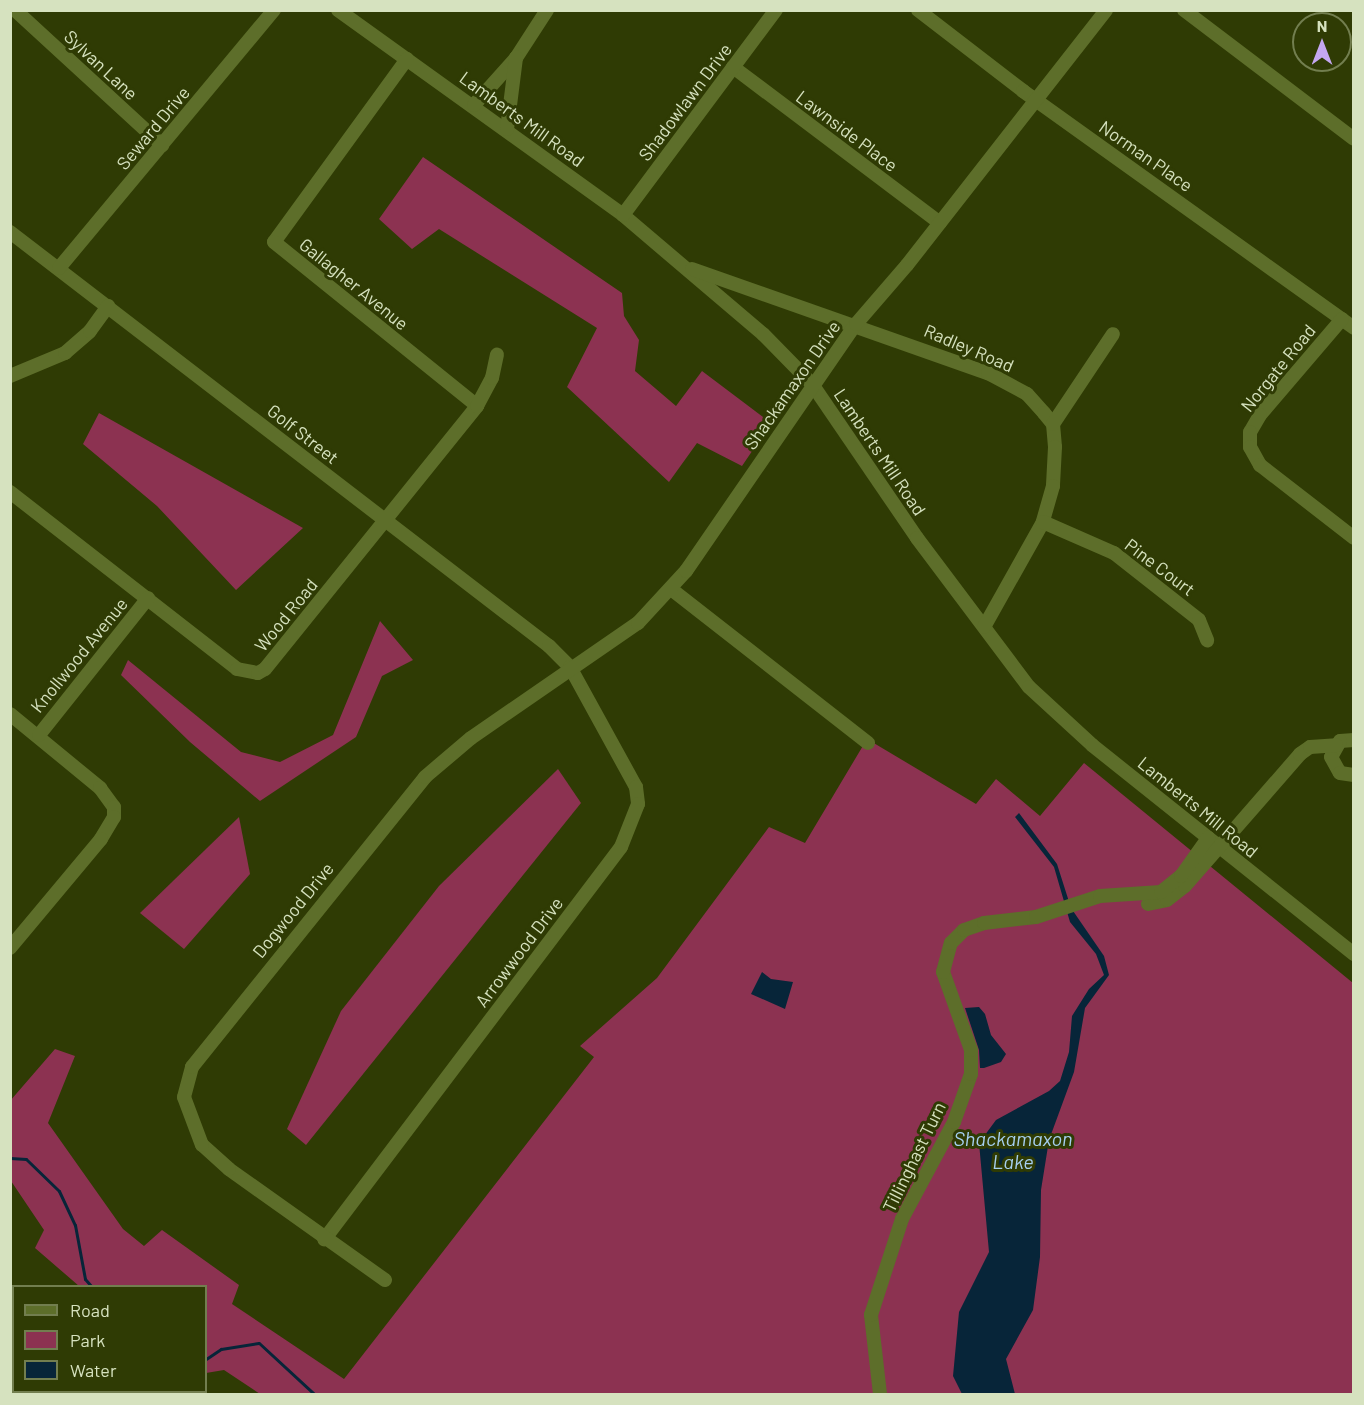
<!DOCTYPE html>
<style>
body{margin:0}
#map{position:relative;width:1364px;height:1405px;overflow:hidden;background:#2f3b04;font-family:Barlow,sans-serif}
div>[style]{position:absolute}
.green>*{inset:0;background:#8c3251}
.water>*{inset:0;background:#072539}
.stream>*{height:3px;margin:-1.5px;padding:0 1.5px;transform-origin:1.5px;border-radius:1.5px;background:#072539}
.minor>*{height:14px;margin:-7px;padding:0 7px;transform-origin:7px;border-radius:7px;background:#5d6e2a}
span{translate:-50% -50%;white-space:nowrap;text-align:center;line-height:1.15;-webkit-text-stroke:6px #2f3b04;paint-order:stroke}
.street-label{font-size:18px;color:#d6e2bf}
.water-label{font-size:20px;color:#a6cff0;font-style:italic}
.frame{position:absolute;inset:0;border:12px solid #d6e2bf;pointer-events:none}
.legend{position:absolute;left:12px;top:1285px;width:195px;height:108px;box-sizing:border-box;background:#2f3b04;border:2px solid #727e4f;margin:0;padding:8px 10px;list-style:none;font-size:18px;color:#d6e2bf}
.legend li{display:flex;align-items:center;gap:12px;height:30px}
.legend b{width:30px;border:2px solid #727e4f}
.north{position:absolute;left:1292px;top:12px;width:60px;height:60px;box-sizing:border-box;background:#2f3b04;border:2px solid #727e4f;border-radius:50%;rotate:0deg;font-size:16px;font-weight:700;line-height:24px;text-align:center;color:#d6e2bf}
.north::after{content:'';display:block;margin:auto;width:21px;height:27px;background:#c4a7f1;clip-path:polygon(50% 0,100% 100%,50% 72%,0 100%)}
</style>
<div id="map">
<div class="green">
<div style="clip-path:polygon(423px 157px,622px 293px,624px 316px,639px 340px,635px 371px,676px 406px,702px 371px,771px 423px,742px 466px,697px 443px,669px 482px,567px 387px,597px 328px,439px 229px,412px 249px,379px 219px)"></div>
<div style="clip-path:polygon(99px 413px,303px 528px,236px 590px,157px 506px,83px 444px)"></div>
<div style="clip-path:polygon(380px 621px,413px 660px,382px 676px,356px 737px,260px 801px,190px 742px,121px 675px,128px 660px,241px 752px,280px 762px,333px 735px)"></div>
<div style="clip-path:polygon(867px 739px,976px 804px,996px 779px,1040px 816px,1084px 763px,1353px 983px,1353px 1394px,260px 1394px,224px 1370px,206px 1373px,206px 1286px,79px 1286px,35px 1248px,44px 1230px,11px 1181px,10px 1101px,55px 1049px,75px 1056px,48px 1123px,123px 1229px,144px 1246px,162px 1230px,239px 1285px,232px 1304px,344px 1379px,594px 1057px,580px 1046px,657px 978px,769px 827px,805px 843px)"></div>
<div style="clip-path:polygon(558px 769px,581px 803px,306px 1145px,287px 1129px,341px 1011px,439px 886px)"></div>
<div style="clip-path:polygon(239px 817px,250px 874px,184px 949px,140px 913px)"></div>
</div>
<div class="water">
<div style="clip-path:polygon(1019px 813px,1057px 864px,1071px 908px,1104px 956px,1109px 975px,1085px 1008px,1074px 1072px,1049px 1140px,1041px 1190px,1040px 1257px,1033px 1310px,1006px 1359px,1015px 1394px,962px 1394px,953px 1376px,959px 1312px,989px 1252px,979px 1143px,996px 1120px,1049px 1091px,1060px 1081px,1069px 1052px,1072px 1016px,1089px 989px,1104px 975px,1096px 954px,1070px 922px,1054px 867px,1015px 817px)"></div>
<div style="clip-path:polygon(762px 972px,771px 979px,793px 982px,785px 1009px,751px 994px)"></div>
<div style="clip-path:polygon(979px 1007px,985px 1014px,991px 1035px,1006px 1054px,1001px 1062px,984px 1068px,980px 1068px,979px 1050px,965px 1008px)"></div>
</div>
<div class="stream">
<div style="left:10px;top:1158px;width:16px;rotate:4deg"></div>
<div style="left:26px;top:1159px;width:46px;rotate:44.1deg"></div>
<div style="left:59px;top:1191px;width:38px;rotate:65deg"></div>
<div style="left:75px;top:1225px;width:55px;rotate:79.5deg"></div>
<div style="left:85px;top:1279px;width:9px;rotate:49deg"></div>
<div style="left:206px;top:1359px;width:18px;rotate:-34deg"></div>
<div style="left:221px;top:1349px;width:38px;rotate:-9deg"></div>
<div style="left:259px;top:1343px;width:75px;rotate:42.8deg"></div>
</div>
<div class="minor">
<div style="left:15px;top:10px;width:200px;rotate:42.6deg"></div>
<div style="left:338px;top:10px;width:351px;rotate:35.7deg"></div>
<div style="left:623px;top:215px;width:184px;rotate:40.4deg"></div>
<div style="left:763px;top:334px;width:70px;rotate:45.6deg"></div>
<div style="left:812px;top:384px;width:186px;rotate:55.7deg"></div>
<div style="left:917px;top:538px;width:186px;rotate:53.1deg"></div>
<div style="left:1029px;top:687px;width:86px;rotate:42.6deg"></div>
<div style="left:1092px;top:745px;width:335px;rotate:38.6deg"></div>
<div style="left:918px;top:10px;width:133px;rotate:37.6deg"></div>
<div style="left:1023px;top:91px;width:407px;rotate:35.6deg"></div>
<div style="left:1184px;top:10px;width:213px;rotate:37.2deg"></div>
<div style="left:407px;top:59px;width:226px;rotate:126deg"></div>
<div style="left:274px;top:242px;width:261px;rotate:38.9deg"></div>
<div style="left:733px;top:67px;width:259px;rotate:37deg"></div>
<div style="left:474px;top:105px;width:63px;rotate:-48.2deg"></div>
<div style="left:516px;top:58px;width:57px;rotate:-57.1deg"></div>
<div style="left:507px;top:129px;width:72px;rotate:-82.8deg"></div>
<div style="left:623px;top:215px;width:256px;rotate:-53.3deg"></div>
<div style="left:10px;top:232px;width:680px;rotate:37.53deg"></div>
<div style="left:549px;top:646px;width:30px;rotate:45deg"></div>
<div style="left:570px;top:667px;width:137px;rotate:61.2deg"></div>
<div style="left:636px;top:787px;width:17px;rotate:83deg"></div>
<div style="left:638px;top:804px;width:46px;rotate:111.6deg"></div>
<div style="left:621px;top:847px;width:492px;rotate:127.1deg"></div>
<div style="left:59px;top:268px;width:336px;rotate:-50.2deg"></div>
<div style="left:692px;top:269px;width:314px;rotate:19.4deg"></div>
<div style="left:988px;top:373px;width:44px;rotate:28.3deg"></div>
<div style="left:1027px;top:394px;width:25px;rotate:48deg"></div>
<div style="left:1044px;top:413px;width:14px;rotate:51deg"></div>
<div style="left:1053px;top:424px;width:23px;rotate:85deg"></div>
<div style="left:1055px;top:447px;width:39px;rotate:93deg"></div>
<div style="left:1053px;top:486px;width:37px;rotate:106deg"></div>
<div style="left:1043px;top:522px;width:120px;rotate:119.3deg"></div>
<div style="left:1342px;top:319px;width:126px;rotate:130.5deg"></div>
<div style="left:1260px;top:415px;width:20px;rotate:120deg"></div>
<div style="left:1250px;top:432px;width:15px;rotate:90deg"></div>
<div style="left:1250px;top:447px;width:21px;rotate:61deg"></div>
<div style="left:1260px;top:465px;width:119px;rotate:37.8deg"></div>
<div style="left:10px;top:376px;width:60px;rotate:-22.7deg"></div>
<div style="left:65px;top:353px;width:33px;rotate:-41deg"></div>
<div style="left:90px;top:331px;width:31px;rotate:-54deg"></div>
<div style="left:1053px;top:424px;width:108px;rotate:-56.3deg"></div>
<div style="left:10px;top:492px;width:288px;rotate:37.9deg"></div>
<div style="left:237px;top:669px;width:21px;rotate:11deg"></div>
<div style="left:258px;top:673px;width:8px;rotate:-30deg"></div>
<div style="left:265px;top:669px;width:338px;rotate:-51.1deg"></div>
<div style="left:477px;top:406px;width:32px;rotate:-62deg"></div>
<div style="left:492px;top:378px;width:24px;rotate:-78deg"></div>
<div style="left:1043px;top:522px;width:77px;rotate:23.6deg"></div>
<div style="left:1114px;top:553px;width:108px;rotate:38.2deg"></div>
<div style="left:1199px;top:620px;width:22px;rotate:68deg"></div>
<div style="left:671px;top:589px;width:250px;rotate:38deg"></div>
<div style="left:10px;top:714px;width:117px;rotate:39.4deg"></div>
<div style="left:100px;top:788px;width:24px;rotate:54deg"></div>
<div style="left:114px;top:807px;width:10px;rotate:90deg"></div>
<div style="left:114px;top:817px;width:26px;rotate:121deg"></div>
<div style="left:101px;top:839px;width:142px;rotate:129.9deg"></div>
<div style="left:39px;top:735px;width:175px;rotate:-51.5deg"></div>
<div style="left:1354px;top:740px;width:14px;rotate:176deg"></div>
<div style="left:1340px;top:741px;width:18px;rotate:119deg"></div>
<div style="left:1331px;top:757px;width:18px;rotate:61deg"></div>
<div style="left:1340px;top:773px;width:14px;rotate:8deg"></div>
<div style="left:1148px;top:904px;width:19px;rotate:-12deg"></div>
<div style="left:1167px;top:900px;width:23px;rotate:-38deg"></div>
<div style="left:1185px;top:886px;width:175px;rotate:-48.9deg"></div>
<div style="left:1300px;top:754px;width:12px;rotate:-35deg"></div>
<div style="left:1310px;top:747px;width:26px;rotate:-4deg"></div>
<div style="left:385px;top:1280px;width:191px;rotate:-144.6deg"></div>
<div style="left:229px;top:1169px;width:36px;rotate:-138deg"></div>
<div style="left:202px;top:1145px;width:51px;rotate:-110.6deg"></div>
<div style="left:184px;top:1097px;width:31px;rotate:-75deg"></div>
<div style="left:192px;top:1067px;width:372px;rotate:-51.2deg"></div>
<div style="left:425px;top:777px;width:60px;rotate:-40.3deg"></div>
<div style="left:471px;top:738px;width:203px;rotate:-34.6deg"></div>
<div style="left:638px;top:623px;width:71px;rotate:-47.3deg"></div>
<div style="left:686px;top:571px;width:300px;rotate:-55.5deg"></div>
<div style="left:856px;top:324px;width:78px;rotate:-49.2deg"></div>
<div style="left:907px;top:265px;width:323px;rotate:-52deg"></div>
<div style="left:880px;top:1394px;width:80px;rotate:-96.5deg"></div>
<div style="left:871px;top:1315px;width:101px;rotate:-72.1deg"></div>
<div style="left:902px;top:1219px;width:110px;rotate:-61.8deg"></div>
<div style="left:954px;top:1122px;width:51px;rotate:-70.5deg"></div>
<div style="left:971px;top:1074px;width:24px;rotate:-90deg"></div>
<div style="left:971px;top:1050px;width:83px;rotate:-109.7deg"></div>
<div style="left:943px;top:972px;width:30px;rotate:-75deg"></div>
<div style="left:951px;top:943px;width:18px;rotate:-45deg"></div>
<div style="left:964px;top:930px;width:21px;rotate:-19deg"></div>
<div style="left:984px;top:923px;width:52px;rotate:-6.6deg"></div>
<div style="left:1036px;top:917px;width:67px;rotate:-18.2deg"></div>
<div style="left:1100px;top:896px;width:61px;rotate:-3.8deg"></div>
<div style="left:1161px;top:892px;width:26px;rotate:-39deg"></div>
<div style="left:1181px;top:876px;width:47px;rotate:-54.6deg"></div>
</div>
<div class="street-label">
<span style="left:101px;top:65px;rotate:43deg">Sylvan Lane</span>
<span style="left:685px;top:102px;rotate:-53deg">Shadowlawn Drive</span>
<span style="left:522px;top:119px;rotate:36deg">Lamberts Mill Road</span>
<span style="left:153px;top:128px;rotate:-50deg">Seward Drive</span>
<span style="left:847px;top:131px;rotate:37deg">Lawnside Place</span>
<span style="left:1146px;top:156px;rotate:35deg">Norman Place</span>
<span style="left:354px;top:284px;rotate:39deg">Gallagher Avenue</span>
<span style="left:969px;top:348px;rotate:23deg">Radley Road</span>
<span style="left:1278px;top:368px;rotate:-51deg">Norgate Road</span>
<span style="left:792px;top:385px;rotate:-55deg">Shackamaxon Drive</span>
<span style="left:303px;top:434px;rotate:38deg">Golf Street</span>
<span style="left:880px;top:452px;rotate:56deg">Lamberts Mill Road</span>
<span style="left:1160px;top:567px;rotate:37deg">Pine Court</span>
<span style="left:286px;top:615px;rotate:-51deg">Wood Road</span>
<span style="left:79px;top:655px;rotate:-51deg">Knollwood Avenue</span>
<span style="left:1198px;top:807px;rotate:39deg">Lamberts Mill Road</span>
<span style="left:293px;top:910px;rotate:-51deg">Dogwood Drive</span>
<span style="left:519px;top:952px;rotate:-53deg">Arrowwood Drive</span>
<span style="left:914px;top:1157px;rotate:-64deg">Tillinghast Turn</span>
</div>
<div class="water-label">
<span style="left:1013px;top:1150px">Shackamaxon<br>Lake</span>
</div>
<div class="frame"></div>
<ul class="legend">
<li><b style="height:8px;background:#5d6e2a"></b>Road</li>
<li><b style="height:16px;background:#8c3251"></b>Park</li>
<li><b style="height:16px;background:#072539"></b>Water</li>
</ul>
<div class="north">N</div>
</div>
